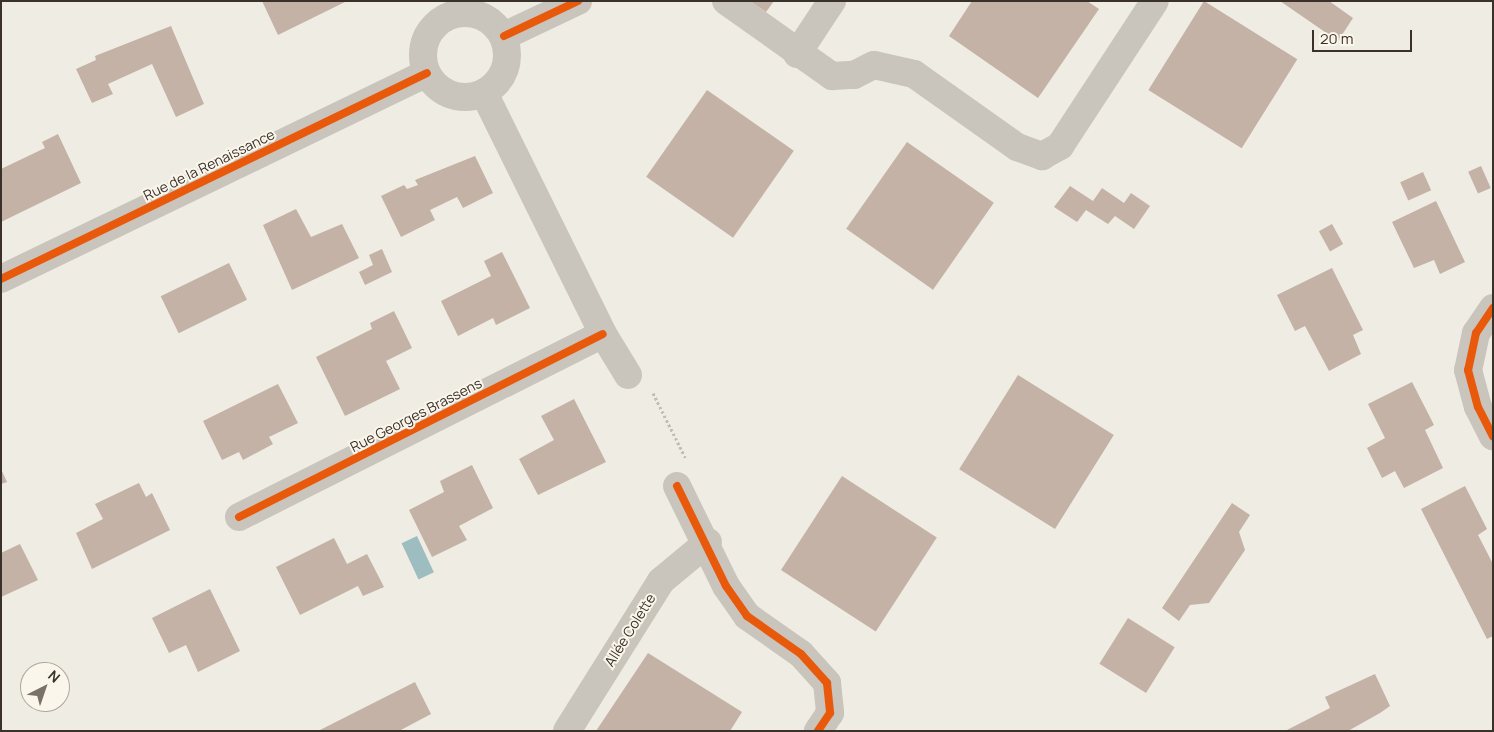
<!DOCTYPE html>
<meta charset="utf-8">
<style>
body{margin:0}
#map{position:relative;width:1494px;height:732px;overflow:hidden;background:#efece4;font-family:Manrope,sans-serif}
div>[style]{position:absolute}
.water>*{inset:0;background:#9ebdc1;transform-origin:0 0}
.building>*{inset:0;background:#c3b2a5;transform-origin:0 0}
.path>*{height:3px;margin-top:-1.5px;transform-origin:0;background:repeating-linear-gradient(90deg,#c1bcb5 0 2.5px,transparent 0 5px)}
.minor>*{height:28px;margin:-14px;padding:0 14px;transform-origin:14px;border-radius:14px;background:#c9c4bc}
.minor>.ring{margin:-14px;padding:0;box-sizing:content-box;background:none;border:28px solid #c9c4bc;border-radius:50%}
.cycleway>*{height:8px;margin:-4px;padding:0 4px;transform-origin:4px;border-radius:4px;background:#e8590c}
span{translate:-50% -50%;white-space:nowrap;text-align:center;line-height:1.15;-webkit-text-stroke:4px #fbf6ec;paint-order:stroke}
.street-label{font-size:14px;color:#3a312a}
.frame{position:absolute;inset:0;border:2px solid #3a312a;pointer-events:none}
.north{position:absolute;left:20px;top:662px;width:50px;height:50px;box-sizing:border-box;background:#fbf6ec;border:1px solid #aea79e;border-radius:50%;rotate:41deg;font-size:14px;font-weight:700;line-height:20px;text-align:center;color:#3a312a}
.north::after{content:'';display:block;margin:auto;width:18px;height:22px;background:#79726b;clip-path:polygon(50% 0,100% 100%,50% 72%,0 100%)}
.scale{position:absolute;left:1312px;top:30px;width:100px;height:22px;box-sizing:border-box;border:2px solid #3a312a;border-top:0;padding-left:6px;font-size:15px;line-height:18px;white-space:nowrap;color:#3a312a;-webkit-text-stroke:4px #fbf6ec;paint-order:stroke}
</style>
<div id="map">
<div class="water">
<div style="left:417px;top:536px;width:40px;height:17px;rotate:65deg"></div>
</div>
<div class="building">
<div style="clip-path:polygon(262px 1px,347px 1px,278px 35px)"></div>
<div style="clip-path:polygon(750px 1px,774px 1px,766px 12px)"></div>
<div style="clip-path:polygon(972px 1px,1087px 1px,1099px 9px,1038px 98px,949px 36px)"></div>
<div style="left:1204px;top:1px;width:110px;height:105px;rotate:32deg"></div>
<div style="clip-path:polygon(1280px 1px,1329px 1px,1353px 18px,1338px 41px)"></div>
<div style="clip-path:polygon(171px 26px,204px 104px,176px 117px,152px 64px,108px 84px,113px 94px,92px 103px,76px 69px,96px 60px,95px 56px)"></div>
<div style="left:707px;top:90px;width:106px;height:106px;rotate:35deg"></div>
<div style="clip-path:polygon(58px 134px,81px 183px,1px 222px,1px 169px,45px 148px,42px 142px)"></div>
<div style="left:907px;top:142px;width:106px;height:106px;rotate:35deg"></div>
<div style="clip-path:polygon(475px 156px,493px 193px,463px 208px,457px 197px,430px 210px,435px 220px,401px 237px,381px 196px,404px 185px,407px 189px,418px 185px,415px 180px)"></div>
<div style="left:1481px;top:166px;width:24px;height:14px;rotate:66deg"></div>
<div style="left:1423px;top:172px;width:20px;height:25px;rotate:66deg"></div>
<div style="clip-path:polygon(1070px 186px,1093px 201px,1102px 188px,1124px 203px,1131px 193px,1150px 206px,1134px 229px,1115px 216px,1108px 224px,1086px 210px,1077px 222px,1054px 207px)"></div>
<div style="clip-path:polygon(1436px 201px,1465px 262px,1440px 274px,1434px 260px,1414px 268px,1392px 222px)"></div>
<div style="clip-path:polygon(296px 209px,311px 237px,342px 224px,359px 258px,292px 290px,263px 225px)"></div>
<div style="left:1332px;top:224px;width:23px;height:15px;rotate:61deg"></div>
<div style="clip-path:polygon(382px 249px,392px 272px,365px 285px,359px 272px,373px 265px,369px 255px)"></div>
<div style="clip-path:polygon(502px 252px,530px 308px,496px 325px,493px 318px,458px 336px,441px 301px,491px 276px,484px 261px)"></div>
<div style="left:229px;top:263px;width:41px;height:76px;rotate:64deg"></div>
<div style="clip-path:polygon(1332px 268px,1363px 330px,1353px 335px,1361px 354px,1329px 371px,1305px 326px,1295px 331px,1277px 295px)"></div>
<div style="clip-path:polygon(394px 311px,412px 348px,386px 361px,400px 389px,345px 416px,316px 357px,372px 329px,370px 323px)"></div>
<div style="left:1018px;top:375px;width:113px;height:111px;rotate:32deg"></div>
<div style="clip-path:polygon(1412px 382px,1434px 425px,1425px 430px,1443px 468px,1404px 488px,1395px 471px,1382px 478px,1367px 448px,1385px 438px,1368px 404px)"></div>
<div style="clip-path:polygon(278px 384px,298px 423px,269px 437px,273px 444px,243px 460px,239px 452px,222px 460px,203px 421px)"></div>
<div style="clip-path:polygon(574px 399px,606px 462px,538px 495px,519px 459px,554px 440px,541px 416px)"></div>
<div style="clip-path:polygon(472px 465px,493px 508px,459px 526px,467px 540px,432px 557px,409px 510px,444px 492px,440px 481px)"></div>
<div style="clip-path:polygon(1px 469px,7px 482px,1px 484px)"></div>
<div style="left:842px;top:476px;width:113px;height:112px;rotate:33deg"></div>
<div style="clip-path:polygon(139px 483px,146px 497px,152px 493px,170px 530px,92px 569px,76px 533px,103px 519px,95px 504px)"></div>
<div style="clip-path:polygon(1465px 486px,1487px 529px,1478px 535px,1493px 564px,1493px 636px,1487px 639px,1421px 509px)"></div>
<div style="clip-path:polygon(1232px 503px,1250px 515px,1239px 532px,1245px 550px,1209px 603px,1190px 605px,1179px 621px,1162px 608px)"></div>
<div style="clip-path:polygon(334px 538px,347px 564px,367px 554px,384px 587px,363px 596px,358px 586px,300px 615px,276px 567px)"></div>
<div style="clip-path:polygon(20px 544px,38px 580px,1px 597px,1px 553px)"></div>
<div style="clip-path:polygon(210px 589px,240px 651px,198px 672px,186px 645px,169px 653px,152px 618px)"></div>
<div style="left:1128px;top:618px;width:55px;height:54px;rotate:32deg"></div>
<div style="clip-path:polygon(648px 653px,742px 712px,730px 731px,596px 731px)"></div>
<div style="clip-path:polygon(1375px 674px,1390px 706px,1380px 713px,1348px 731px,1285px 731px,1330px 708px,1325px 697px)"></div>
<div style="clip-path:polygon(415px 682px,431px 714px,399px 731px,318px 731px)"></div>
</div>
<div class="path">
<div style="left:653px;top:393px;width:72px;rotate:63.4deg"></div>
</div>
<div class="minor">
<div style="left:726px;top:1px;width:130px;rotate:35.3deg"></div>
<div style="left:832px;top:76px;width:22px;rotate:-3deg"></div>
<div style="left:854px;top:75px;width:22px;rotate:-27deg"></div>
<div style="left:874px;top:65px;width:41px;rotate:12.7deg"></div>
<div style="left:914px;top:74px;width:126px;rotate:35.3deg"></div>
<div style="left:1017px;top:147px;width:27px;rotate:20deg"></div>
<div style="left:1042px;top:156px;width:21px;rotate:-29deg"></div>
<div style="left:1060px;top:146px;width:173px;rotate:-56.8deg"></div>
<div class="ring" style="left:423px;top:13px;width:56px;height:56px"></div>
<div style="left:504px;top:36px;width:82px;rotate:-25.3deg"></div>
<div style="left:797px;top:54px;width:64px;rotate:-56.6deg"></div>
<div style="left:484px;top:93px;width:269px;rotate:63.7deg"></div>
<div style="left:603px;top:334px;width:48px;rotate:58.6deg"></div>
<div style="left:1px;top:279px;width:473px;rotate:-25.8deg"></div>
<div style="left:1493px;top:308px;width:30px;rotate:124deg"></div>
<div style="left:1476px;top:333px;width:38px;rotate:102deg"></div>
<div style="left:1468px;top:370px;width:38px;rotate:75deg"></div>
<div style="left:1478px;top:407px;width:33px;rotate:63deg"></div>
<div style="left:677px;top:486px;width:111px;rotate:63.9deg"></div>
<div style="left:726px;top:586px;width:37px;rotate:55deg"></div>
<div style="left:747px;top:616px;width:66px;rotate:35.1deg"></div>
<div style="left:801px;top:654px;width:39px;rotate:48deg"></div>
<div style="left:827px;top:683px;width:30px;rotate:84deg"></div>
<div style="left:830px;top:713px;width:22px;rotate:124deg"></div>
<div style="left:239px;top:517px;width:407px;rotate:-26.7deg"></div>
<div style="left:567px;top:731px;width:177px;rotate:-57.9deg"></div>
<div style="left:661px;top:581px;width:61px;rotate:-39.7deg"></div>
</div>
<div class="cycleway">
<div style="left:504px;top:36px;width:82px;rotate:-25.3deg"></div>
<div style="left:1px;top:279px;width:473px;rotate:-25.8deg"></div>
<div style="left:1493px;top:308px;width:30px;rotate:124deg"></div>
<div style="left:1476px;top:333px;width:38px;rotate:102deg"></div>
<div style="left:1468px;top:370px;width:38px;rotate:75deg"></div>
<div style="left:1478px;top:407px;width:33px;rotate:63deg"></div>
<div style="left:677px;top:486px;width:111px;rotate:63.9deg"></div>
<div style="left:726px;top:586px;width:37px;rotate:55deg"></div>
<div style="left:747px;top:616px;width:66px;rotate:35.1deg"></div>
<div style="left:801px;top:654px;width:39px;rotate:48deg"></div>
<div style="left:827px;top:683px;width:30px;rotate:84deg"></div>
<div style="left:830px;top:713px;width:22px;rotate:124deg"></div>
<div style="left:239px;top:517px;width:407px;rotate:-26.7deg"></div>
</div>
<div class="street-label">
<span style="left:209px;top:165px;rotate:-26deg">Rue de la Renaissance</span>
<span style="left:416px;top:415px;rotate:-27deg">Rue Georges Brassens</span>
<span style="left:630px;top:630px;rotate:-58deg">Allée Colette</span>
</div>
<div class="frame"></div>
<div class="north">N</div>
<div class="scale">20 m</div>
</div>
